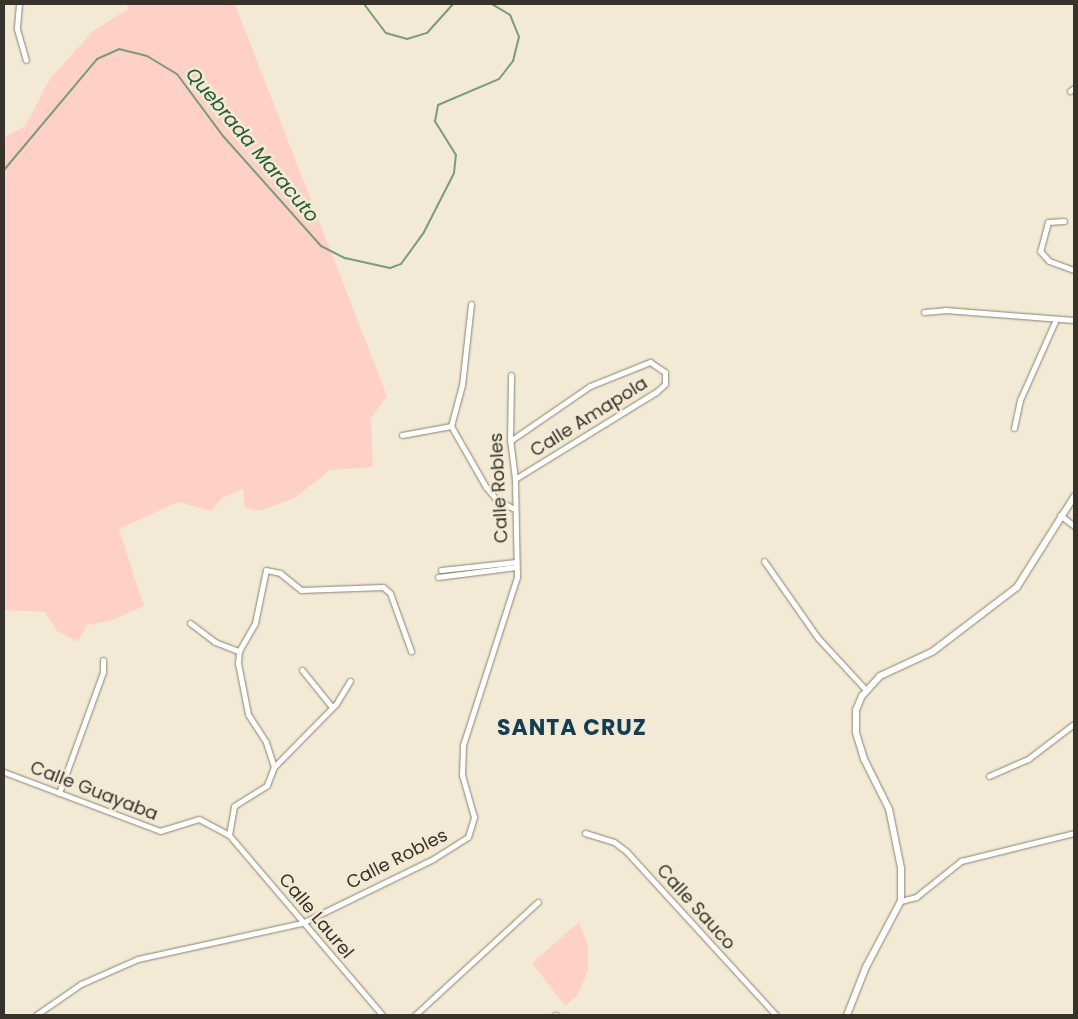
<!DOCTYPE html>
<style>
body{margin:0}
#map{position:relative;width:1078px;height:1019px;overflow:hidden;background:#f2ead4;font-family:Poppins,sans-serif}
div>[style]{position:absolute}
.green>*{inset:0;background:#ffd1c6}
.stream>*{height:2px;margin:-1px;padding:0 1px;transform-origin:1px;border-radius:1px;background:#789c7d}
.roads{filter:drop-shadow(0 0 1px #89826d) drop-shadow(0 0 1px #89826d)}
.minor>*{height:5px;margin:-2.5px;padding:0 2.5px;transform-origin:2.5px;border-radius:2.5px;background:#fff}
.tertiary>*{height:6px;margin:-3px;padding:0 3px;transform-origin:3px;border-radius:3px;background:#fff}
span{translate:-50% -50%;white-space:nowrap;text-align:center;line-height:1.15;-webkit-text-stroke:5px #f2ead4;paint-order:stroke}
.street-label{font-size:18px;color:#36332b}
.water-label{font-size:19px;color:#255c32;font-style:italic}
.district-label{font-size:22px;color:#133d53;font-weight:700;letter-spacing:1px}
.frame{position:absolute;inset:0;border:5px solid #36332b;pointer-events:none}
</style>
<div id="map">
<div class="green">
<div style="clip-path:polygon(127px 4px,235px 4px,387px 396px,371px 418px,373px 467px,330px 470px,295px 498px,259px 511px,245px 508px,243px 489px,222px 498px,212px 511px,178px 502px,119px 529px,144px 606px,110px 621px,87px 625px,78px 642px,57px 631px,45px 612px,4px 610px,4px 137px,25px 126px,50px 79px,93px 31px,128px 9px)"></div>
<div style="clip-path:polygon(579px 922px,588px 946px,588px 970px,578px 995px,565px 1006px,532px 963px)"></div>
</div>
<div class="stream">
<div style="left:364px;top:4px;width:36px;rotate:53deg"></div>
<div style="left:386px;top:33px;width:22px;rotate:16deg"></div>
<div style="left:407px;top:39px;width:21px;rotate:-17deg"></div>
<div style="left:427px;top:33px;width:39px;rotate:-48deg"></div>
<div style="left:4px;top:170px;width:145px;rotate:-50deg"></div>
<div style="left:97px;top:59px;width:24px;rotate:-24deg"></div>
<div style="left:119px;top:49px;width:29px;rotate:14deg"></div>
<div style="left:147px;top:56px;width:35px;rotate:31deg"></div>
<div style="left:177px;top:74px;width:77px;rotate:53.4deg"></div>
<div style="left:223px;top:136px;width:147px;rotate:48.3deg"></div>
<div style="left:321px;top:246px;width:27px;rotate:27deg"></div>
<div style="left:345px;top:258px;width:46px;rotate:12.5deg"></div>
<div style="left:390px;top:268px;width:12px;rotate:-20deg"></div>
<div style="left:401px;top:264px;width:39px;rotate:-54deg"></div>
<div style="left:424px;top:232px;width:66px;rotate:-63deg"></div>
<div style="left:454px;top:173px;width:18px;rotate:-84deg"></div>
<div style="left:456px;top:155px;width:40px;rotate:-122deg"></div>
<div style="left:435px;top:121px;width:16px;rotate:-79deg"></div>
<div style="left:438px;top:105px;width:66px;rotate:-23.1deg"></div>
<div style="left:499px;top:79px;width:23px;rotate:-52deg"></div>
<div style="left:513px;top:61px;width:25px;rotate:-76deg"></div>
<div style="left:519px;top:37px;width:24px;rotate:-112deg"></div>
<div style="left:510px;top:15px;width:21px;rotate:-149deg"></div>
</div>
<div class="roads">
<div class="minor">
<div style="left:19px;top:4px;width:25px;rotate:95deg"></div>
<div style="left:17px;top:29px;width:32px;rotate:74deg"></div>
<div style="left:1070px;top:91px;width:5px;rotate:-37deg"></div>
<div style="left:1064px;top:221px;width:16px;rotate:176deg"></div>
<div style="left:1048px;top:222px;width:30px;rotate:105deg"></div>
<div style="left:1040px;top:251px;width:13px;rotate:48deg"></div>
<div style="left:1049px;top:261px;width:27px;rotate:20deg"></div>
<div style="left:471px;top:304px;width:81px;rotate:96.3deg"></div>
<div style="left:462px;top:385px;width:42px;rotate:105deg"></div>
<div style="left:451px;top:426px;width:70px;rotate:60.2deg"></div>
<div style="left:486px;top:487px;width:17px;rotate:50deg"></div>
<div style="left:497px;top:500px;width:18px;rotate:27deg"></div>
<div style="left:924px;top:312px;width:21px;rotate:-5deg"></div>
<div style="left:945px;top:310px;width:129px;rotate:4.4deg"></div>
<div style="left:1014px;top:428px;width:29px;rotate:-78deg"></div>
<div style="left:1020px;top:400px;width:89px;rotate:-66deg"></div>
<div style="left:402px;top:435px;width:50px;rotate:-10.4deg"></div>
<div style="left:510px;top:441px;width:97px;rotate:-34.5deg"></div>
<div style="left:590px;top:386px;width:65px;rotate:-21.8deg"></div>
<div style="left:650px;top:362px;width:18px;rotate:34deg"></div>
<div style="left:665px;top:372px;width:12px;rotate:90deg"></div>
<div style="left:665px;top:384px;width:12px;rotate:138deg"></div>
<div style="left:656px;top:392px;width:166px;rotate:148.3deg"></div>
<div style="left:1060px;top:515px;width:18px;rotate:38deg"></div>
<div style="left:764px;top:561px;width:94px;rotate:55deg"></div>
<div style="left:818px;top:638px;width:71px;rotate:47.3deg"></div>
<div style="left:441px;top:570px;width:75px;rotate:-6.1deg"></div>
<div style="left:438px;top:577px;width:79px;rotate:-7.3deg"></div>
<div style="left:190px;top:623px;width:31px;rotate:37deg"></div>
<div style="left:215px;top:642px;width:26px;rotate:21deg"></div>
<div style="left:302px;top:670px;width:48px;rotate:51deg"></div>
<div style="left:274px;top:767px;width:88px;rotate:-45.5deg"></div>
<div style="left:336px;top:704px;width:27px;rotate:-59deg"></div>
<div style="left:4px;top:772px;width:167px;rotate:20.7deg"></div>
<div style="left:160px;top:831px;width:41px;rotate:-17.1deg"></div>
<div style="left:199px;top:819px;width:34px;rotate:28deg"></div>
<div style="left:229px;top:835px;width:236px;rotate:49.6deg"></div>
<div style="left:989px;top:776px;width:43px;rotate:-23.6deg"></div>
<div style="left:1028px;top:759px;width:58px;rotate:-37.3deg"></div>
<div style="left:59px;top:793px;width:129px;rotate:-70deg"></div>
<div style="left:103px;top:672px;width:12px;rotate:-90deg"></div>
<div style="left:585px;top:833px;width:30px;rotate:17deg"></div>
<div style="left:614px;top:842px;width:15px;rotate:37deg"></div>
<div style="left:626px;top:851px;width:222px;rotate:47.6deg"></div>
<div style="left:229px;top:835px;width:29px;rotate:-80deg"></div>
<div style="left:234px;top:806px;width:39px;rotate:-32deg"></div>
<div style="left:267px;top:785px;width:19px;rotate:-69deg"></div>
<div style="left:274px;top:767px;width:26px;rotate:-108deg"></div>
<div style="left:266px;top:742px;width:33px;rotate:-123deg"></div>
<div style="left:248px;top:714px;width:52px;rotate:-101.1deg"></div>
<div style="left:238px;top:663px;width:12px;rotate:-85deg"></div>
<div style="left:239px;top:651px;width:32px;rotate:-60deg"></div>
<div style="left:255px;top:623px;width:54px;rotate:-78.3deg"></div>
<div style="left:266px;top:570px;width:14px;rotate:12deg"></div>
<div style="left:280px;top:573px;width:27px;rotate:39deg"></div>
<div style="left:301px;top:590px;width:82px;rotate:-2.1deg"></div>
<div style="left:383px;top:587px;width:9px;rotate:41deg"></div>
<div style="left:390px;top:593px;width:62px;rotate:70.1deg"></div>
<div style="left:901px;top:901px;width:16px;rotate:-15deg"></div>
<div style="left:916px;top:897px;width:58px;rotate:-38.7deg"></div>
<div style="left:961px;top:861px;width:116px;rotate:-13.9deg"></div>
<div style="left:36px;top:1015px;width:55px;rotate:-34.6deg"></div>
<div style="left:81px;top:984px;width:62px;rotate:-23.7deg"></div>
<div style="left:138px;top:959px;width:168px;rotate:-12.4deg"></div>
<div style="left:302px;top:923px;width:146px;rotate:-26deg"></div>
<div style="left:433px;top:859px;width:41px;rotate:-32.2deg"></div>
<div style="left:468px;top:837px;width:21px;rotate:-73deg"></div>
<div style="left:474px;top:817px;width:44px;rotate:-105.9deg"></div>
<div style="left:462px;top:775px;width:30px;rotate:-88deg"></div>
<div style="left:463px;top:745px;width:176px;rotate:-72.2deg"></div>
<div style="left:517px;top:577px;width:98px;rotate:-91.2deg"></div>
<div style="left:515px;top:479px;width:38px;rotate:-97deg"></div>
<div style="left:510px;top:441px;width:66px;rotate:-89.1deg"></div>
<div style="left:415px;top:1015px;width:167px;rotate:-42.6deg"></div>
<div style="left:555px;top:1015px;width:1px"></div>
</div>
<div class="tertiary">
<div style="left:847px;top:1015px;width:52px;rotate:-68.4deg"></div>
<div style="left:866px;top:967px;width:75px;rotate:-62.1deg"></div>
<div style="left:901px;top:901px;width:33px;rotate:-90deg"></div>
<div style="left:901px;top:868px;width:60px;rotate:-101.5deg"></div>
<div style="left:889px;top:809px;width:56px;rotate:-116.6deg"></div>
<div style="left:864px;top:759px;width:28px;rotate:-107deg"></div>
<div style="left:856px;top:732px;width:22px;rotate:-90deg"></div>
<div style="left:856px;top:710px;width:15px;rotate:-67deg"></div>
<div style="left:862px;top:696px;width:27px;rotate:-48deg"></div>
<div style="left:880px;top:676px;width:57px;rotate:-24.8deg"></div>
<div style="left:932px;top:652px;width:107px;rotate:-37.4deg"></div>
<div style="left:1017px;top:587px;width:107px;rotate:-57.7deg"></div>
</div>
</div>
<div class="street-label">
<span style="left:589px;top:417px;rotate:-32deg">Calle Amapola</span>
<span style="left:499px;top:488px;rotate:-93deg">Calle Robles</span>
<span style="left:94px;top:791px;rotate:21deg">Calle Guayaba</span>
<span style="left:397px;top:859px;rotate:-27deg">Calle Robles</span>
<span style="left:696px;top:907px;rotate:48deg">Calle Sauco</span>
<span style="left:316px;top:916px;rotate:50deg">Calle Laurel</span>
</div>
<div class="water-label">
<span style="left:252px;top:145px;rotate:50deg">Quebrada Maracuto</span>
</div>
<div class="district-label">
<span style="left:572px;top:728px">SANTA CRUZ</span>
</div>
<div class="frame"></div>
</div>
